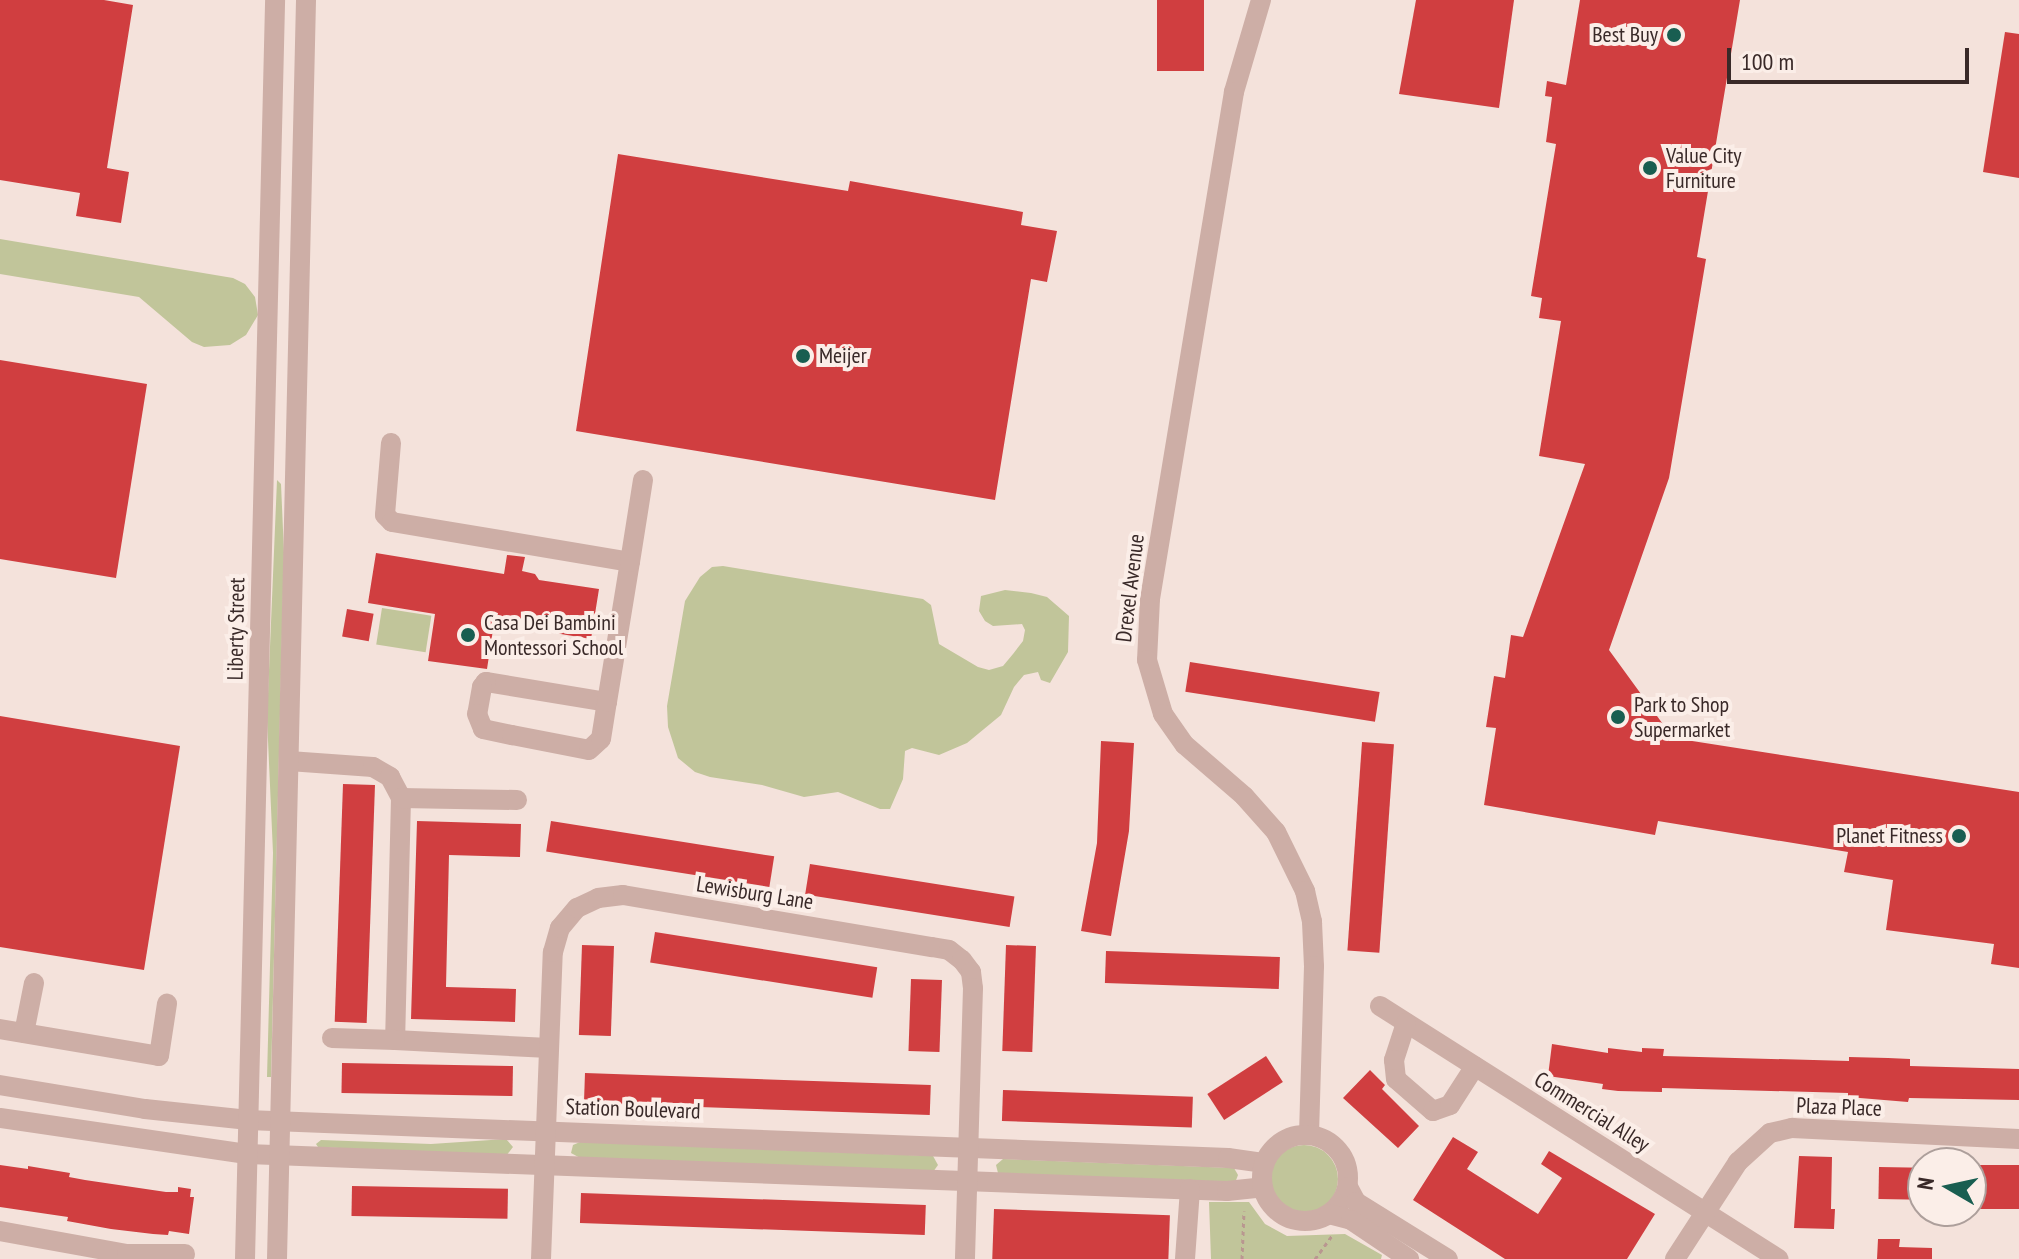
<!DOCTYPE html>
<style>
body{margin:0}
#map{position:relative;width:2019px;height:1259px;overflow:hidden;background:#f4e2db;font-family:"PT Sans Narrow",sans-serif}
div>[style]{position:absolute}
.green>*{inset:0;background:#c1c59a;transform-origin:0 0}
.round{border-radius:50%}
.building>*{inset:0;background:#d03e40;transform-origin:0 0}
.path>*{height:3px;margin-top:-1.5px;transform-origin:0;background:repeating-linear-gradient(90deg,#b99790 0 4px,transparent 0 8px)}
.minor>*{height:20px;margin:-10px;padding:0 10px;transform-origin:10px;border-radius:10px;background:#cdaea6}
.minor>.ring{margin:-10px;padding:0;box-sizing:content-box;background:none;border:20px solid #cdaea6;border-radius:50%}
.dots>*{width:22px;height:22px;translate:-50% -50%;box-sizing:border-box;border:4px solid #fbeee8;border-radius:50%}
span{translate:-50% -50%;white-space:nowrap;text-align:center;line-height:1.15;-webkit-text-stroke:8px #fbeee8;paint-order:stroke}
.poi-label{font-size:22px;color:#392928}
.right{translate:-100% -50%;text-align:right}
.left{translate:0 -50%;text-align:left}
.street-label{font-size:22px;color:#392928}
.north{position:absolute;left:1907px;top:1147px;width:80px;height:80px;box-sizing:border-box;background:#fbeee8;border:2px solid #ad9f9b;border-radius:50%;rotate:279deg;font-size:22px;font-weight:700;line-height:32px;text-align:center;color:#392928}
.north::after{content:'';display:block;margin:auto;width:28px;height:36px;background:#195e51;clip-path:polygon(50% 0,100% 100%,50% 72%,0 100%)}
.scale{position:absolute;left:1727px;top:48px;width:242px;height:36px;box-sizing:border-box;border:4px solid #392928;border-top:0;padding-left:10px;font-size:24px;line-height:28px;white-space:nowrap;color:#392928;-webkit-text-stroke:6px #fbeee8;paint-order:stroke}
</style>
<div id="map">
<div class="green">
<div style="clip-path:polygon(0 239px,233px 278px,245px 284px,255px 297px,258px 315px,246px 335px,230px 345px,204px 347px,192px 342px,139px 297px,0 274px)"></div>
<div style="clip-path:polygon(277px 480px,281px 484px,284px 553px,271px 1077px,267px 1077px,273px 853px,267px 718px)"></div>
<div style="clip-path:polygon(723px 566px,923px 599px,931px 605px,939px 644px,978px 667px,989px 670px,1003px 666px,1013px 654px,1023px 641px,1025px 630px,1022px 624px,993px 626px,985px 621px,979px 611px,981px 596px,1005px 590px,1031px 593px,1047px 597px,1069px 616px,1068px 652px,1050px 683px,1041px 680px,1038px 672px,1024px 675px,1014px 687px,1001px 715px,967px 743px,939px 755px,912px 748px,905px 751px,903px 779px,890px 809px,880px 809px,838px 792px,804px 797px,762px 785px,710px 777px,695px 772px,678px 758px,668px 727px,667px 706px,685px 601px,700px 577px,712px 567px)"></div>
<div style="left:382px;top:608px;width:50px;height:37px;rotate:9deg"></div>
<div style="clip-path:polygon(506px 1139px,513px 1147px,506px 1156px,318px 1147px,316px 1144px,321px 1140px,431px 1144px)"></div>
<div style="clip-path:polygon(580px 1142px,933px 1156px,938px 1165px,933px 1172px,582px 1159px,571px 1153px,573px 1145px)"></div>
<div class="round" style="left:1270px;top:1145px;width:68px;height:68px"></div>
<div style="clip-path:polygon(1003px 1159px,1234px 1168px,1238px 1175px,1235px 1183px,998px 1173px,996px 1165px)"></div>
<div style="clip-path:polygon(1209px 1202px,1249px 1202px,1265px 1224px,1287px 1236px,1345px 1234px,1382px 1255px,1381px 1259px,1211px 1259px)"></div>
</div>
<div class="building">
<div style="clip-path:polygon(0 0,104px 0,133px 5px,107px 168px,129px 172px,121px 223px,76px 216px,80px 193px,0 180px)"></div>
<div style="left:1157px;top:0;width:47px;height:71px"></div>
<div style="clip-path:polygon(1416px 0,1514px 0,1499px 108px,1399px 94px)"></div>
<div style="clip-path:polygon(1580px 0,1740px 0,1697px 257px,1706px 259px,1669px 478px,1609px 650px,1673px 738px,2019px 792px,2019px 968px,1991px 964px,1994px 944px,1886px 930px,1893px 880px,1844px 872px,1848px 852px,1658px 821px,1655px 835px,1484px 805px,1496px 728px,1486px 727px,1494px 676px,1505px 678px,1511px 635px,1523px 637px,1585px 464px,1539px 456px,1561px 321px,1539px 318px,1542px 298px,1531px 296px,1556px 144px,1546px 142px,1552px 97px,1545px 96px,1547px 81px,1566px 85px)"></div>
<div style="clip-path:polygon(2005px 32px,2019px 34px,2019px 178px,1983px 172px)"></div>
<div style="clip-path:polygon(618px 154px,848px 191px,850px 181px,1023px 212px,1021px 225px,1057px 231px,1047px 282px,1031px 279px,995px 500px,576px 431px)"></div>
<div style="clip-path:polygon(0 360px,147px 384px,116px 578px,0 559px)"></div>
<div style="clip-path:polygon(376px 553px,504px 574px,507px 555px,525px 557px,522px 571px,535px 574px,539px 580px,599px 589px,591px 639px,494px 623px,487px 669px,428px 661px,435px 614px,368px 603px)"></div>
<div style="left:347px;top:609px;width:27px;height:28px;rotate:10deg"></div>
<div style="left:1190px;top:662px;width:192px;height:30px;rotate:9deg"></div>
<div style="clip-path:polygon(0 716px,180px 746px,144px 970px,0 947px)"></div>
<div style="clip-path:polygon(1101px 741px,1134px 743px,1129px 831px,1111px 936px,1081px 931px,1097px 843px)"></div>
<div style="left:1362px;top:742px;width:32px;height:209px;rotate:4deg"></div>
<div style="left:343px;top:784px;width:32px;height:238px;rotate:2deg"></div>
<div style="clip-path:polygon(417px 821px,521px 824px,520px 857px,449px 855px,446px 987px,516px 989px,515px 1022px,411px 1019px)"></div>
<div style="left:551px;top:821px;width:226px;height:31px;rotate:9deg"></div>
<div style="left:810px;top:864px;width:207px;height:31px;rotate:9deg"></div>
<div style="left:655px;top:932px;width:225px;height:31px;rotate:9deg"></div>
<div style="left:582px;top:945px;width:32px;height:90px;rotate:2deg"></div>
<div style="left:1006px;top:945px;width:30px;height:106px;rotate:2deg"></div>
<div style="left:1106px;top:951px;width:174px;height:32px;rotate:2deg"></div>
<div style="left:911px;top:979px;width:31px;height:72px;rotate:2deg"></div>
<div style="clip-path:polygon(1552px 1044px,1608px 1053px,1608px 1048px,1642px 1052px,1642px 1048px,1664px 1049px,1663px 1056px,1849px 1061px,1849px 1057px,1888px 1058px,1910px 1059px,1910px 1066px,2019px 1069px,2019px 1100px,1909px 1098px,1908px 1102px,1848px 1097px,1848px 1093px,1662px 1088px,1662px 1092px,1618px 1091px,1602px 1089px,1603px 1084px,1548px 1076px)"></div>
<div style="left:1266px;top:1056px;width:31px;height:70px;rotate:57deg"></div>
<div style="left:342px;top:1063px;width:171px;height:30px;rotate:1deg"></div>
<div style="clip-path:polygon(1370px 1070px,1385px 1085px,1382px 1089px,1419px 1126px,1398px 1148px,1343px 1098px)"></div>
<div style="left:585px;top:1073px;width:346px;height:30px;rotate:2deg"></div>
<div style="left:1003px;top:1090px;width:190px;height:31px;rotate:2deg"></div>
<div style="clip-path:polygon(1453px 1137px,1478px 1152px,1467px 1169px,1538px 1214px,1562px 1178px,1541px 1164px,1549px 1151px,1655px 1214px,1627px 1259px,1505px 1259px,1413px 1200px)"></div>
<div style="clip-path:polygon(1799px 1156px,1832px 1157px,1831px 1209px,1835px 1209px,1834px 1229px,1794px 1228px)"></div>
<div style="clip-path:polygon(0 1165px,28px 1169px,28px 1166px,70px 1173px,69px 1177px,85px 1180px,166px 1192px,178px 1192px,178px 1187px,191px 1189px,190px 1197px,194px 1197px,189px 1234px,169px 1231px,168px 1235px,153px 1234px,111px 1229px,67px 1221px,68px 1217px,0 1207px)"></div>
<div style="left:2019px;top:1165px;width:44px;height:48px;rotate:90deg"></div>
<div style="left:1879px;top:1167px;width:44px;height:32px;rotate:1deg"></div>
<div style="left:352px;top:1186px;width:156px;height:30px;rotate:1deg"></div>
<div style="left:581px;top:1193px;width:345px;height:30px;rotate:2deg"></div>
<div style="left:994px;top:1209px;width:176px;height:50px;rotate:2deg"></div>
<div style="clip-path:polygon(1878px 1239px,1900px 1239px,1899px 1247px,1932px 1248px,1932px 1259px,1877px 1259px)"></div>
</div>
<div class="path">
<div style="left:1242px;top:1259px;width:48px;rotate:-87.6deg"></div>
<div style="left:1315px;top:1259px;width:32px;rotate:-54deg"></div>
</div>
<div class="minor">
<div style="left:1261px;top:0;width:96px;rotate:106.4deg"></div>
<div style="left:1234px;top:92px;width:514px;rotate:99.41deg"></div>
<div style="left:1150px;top:599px;width:61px;rotate:92.8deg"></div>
<div style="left:1147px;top:660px;width:56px;rotate:73.5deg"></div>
<div style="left:1163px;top:714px;width:38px;rotate:55deg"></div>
<div style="left:1185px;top:745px;width:78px;rotate:40.8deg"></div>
<div style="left:1244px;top:796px;width:48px;rotate:48.4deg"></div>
<div style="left:1276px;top:832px;width:66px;rotate:63.8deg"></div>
<div style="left:1305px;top:891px;width:32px;rotate:77deg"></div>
<div style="left:1312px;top:922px;width:44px;rotate:87.4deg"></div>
<div style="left:1314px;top:966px;width:169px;rotate:91.7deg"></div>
<div style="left:391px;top:443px;width:72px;rotate:94.8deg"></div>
<div style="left:385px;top:515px;width:10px;rotate:45deg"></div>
<div style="left:392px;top:522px;width:241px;rotate:9.5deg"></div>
<div style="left:607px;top:702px;width:123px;rotate:-170.6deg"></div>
<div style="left:486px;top:682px;width:6px;rotate:129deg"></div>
<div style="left:482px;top:687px;width:27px;rotate:100deg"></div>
<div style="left:477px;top:714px;width:16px;rotate:68deg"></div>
<div style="left:483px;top:729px;width:30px;rotate:12deg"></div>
<div style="left:512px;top:735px;width:78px;rotate:11deg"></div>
<div style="left:589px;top:750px;width:16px;rotate:-43deg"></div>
<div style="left:601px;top:739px;width:37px;rotate:-81deg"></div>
<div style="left:607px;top:702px;width:142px;rotate:-80.7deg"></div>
<div style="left:630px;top:562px;width:83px;rotate:-81deg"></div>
<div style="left:289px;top:761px;width:84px;rotate:4.1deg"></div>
<div style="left:373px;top:767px;width:20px;rotate:30deg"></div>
<div style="left:390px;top:777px;width:24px;rotate:62deg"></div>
<div style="left:401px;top:798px;width:242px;rotate:91.4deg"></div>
<div style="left:395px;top:1040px;width:154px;rotate:3deg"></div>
<div style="left:401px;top:798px;width:116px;rotate:1deg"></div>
<div style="left:1380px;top:1006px;width:472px;rotate:32.4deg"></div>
<div style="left:1406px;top:1023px;width:39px;rotate:108deg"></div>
<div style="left:1394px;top:1060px;width:19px;rotate:84deg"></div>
<div style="left:1396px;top:1079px;width:49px;rotate:40.9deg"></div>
<div style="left:1433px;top:1111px;width:18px;rotate:-19deg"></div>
<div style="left:1450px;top:1105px;width:46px;rotate:-57.3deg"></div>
<div style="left:0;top:1029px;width:161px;rotate:9.6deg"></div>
<div style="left:159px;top:1056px;width:53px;rotate:-81.3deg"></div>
<div style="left:24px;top:1033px;width:51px;rotate:-78.7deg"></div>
<div style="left:332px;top:1038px;width:63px;rotate:1.8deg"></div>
<div style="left:0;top:1085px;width:147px;rotate:9.4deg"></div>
<div style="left:145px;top:1109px;width:104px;rotate:6.1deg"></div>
<div style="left:248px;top:1120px;width:981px;rotate:2.22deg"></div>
<div style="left:1228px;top:1158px;width:37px;rotate:8deg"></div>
<div style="left:0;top:1118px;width:251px;rotate:8.3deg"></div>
<div style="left:248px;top:1154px;width:980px;rotate:2.16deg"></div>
<div style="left:1227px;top:1191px;width:36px;rotate:-6deg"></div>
<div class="ring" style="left:1262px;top:1135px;width:66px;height:66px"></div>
<div style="left:1348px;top:1187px;width:17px;rotate:62deg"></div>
<div style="left:1356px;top:1202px;width:108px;rotate:31.8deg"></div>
<div style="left:1329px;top:1214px;width:23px;rotate:15deg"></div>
<div style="left:1351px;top:1220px;width:70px;rotate:33.9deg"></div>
<div style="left:0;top:1231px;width:129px;rotate:10.3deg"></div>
<div style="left:127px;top:1254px;width:58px"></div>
<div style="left:245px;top:1259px;width:1259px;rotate:-88.63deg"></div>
<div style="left:277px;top:1259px;width:1259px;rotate:-88.68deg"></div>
<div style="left:541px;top:1259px;width:307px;rotate:-87.8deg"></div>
<div style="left:553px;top:952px;width:25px;rotate:-74deg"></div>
<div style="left:560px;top:928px;width:26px;rotate:-50deg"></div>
<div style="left:577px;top:908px;width:23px;rotate:-25deg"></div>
<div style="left:598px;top:898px;width:25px;rotate:-7deg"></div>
<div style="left:623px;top:895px;width:313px;rotate:9.6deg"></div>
<div style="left:932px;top:947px;width:17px;rotate:10deg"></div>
<div style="left:949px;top:950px;width:16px;rotate:38deg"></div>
<div style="left:962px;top:960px;width:15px;rotate:53deg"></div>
<div style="left:971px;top:972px;width:16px;rotate:83deg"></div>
<div style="left:973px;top:988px;width:271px;rotate:91.7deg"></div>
<div style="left:1185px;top:1259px;width:70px;rotate:-85.9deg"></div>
<div style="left:1675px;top:1259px;width:116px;rotate:-57deg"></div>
<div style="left:1738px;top:1162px;width:43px;rotate:-42.2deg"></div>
<div style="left:1770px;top:1133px;width:23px;rotate:-13deg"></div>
<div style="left:1792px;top:1128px;width:227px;rotate:2.8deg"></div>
</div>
<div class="dots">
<div style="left:1674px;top:35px;background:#195e51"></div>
<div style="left:1650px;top:168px;background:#195e51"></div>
<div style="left:803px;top:356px;background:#195e51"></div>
<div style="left:468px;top:635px;background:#195e51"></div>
<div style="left:1618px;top:717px;background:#195e51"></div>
<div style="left:1959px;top:836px;background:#195e51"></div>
</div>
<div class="poi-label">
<span class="right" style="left:1658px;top:35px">Best Buy</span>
<span class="left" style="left:1666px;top:168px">Value City<br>Furniture</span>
<span class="left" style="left:819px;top:356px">Meijer</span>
<span class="left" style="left:484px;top:635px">Casa Dei Bambini<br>Montessori School</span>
<span class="left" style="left:1634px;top:717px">Park to Shop<br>Supermarket</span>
<span class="right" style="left:1943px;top:836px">Planet Fitness</span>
</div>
<div class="street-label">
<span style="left:1130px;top:588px;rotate:-83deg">Drexel Avenue</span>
<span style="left:236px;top:629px;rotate:-89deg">Liberty Street</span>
<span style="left:755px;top:893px;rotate:9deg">Lewisburg Lane</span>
<span style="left:1839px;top:1107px;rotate:2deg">Plaza Place</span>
<span style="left:633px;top:1109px;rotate:2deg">Station Boulevard</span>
<span style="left:1592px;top:1112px;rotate:32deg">Commercial Alley</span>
</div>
<div class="north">N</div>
<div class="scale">100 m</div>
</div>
